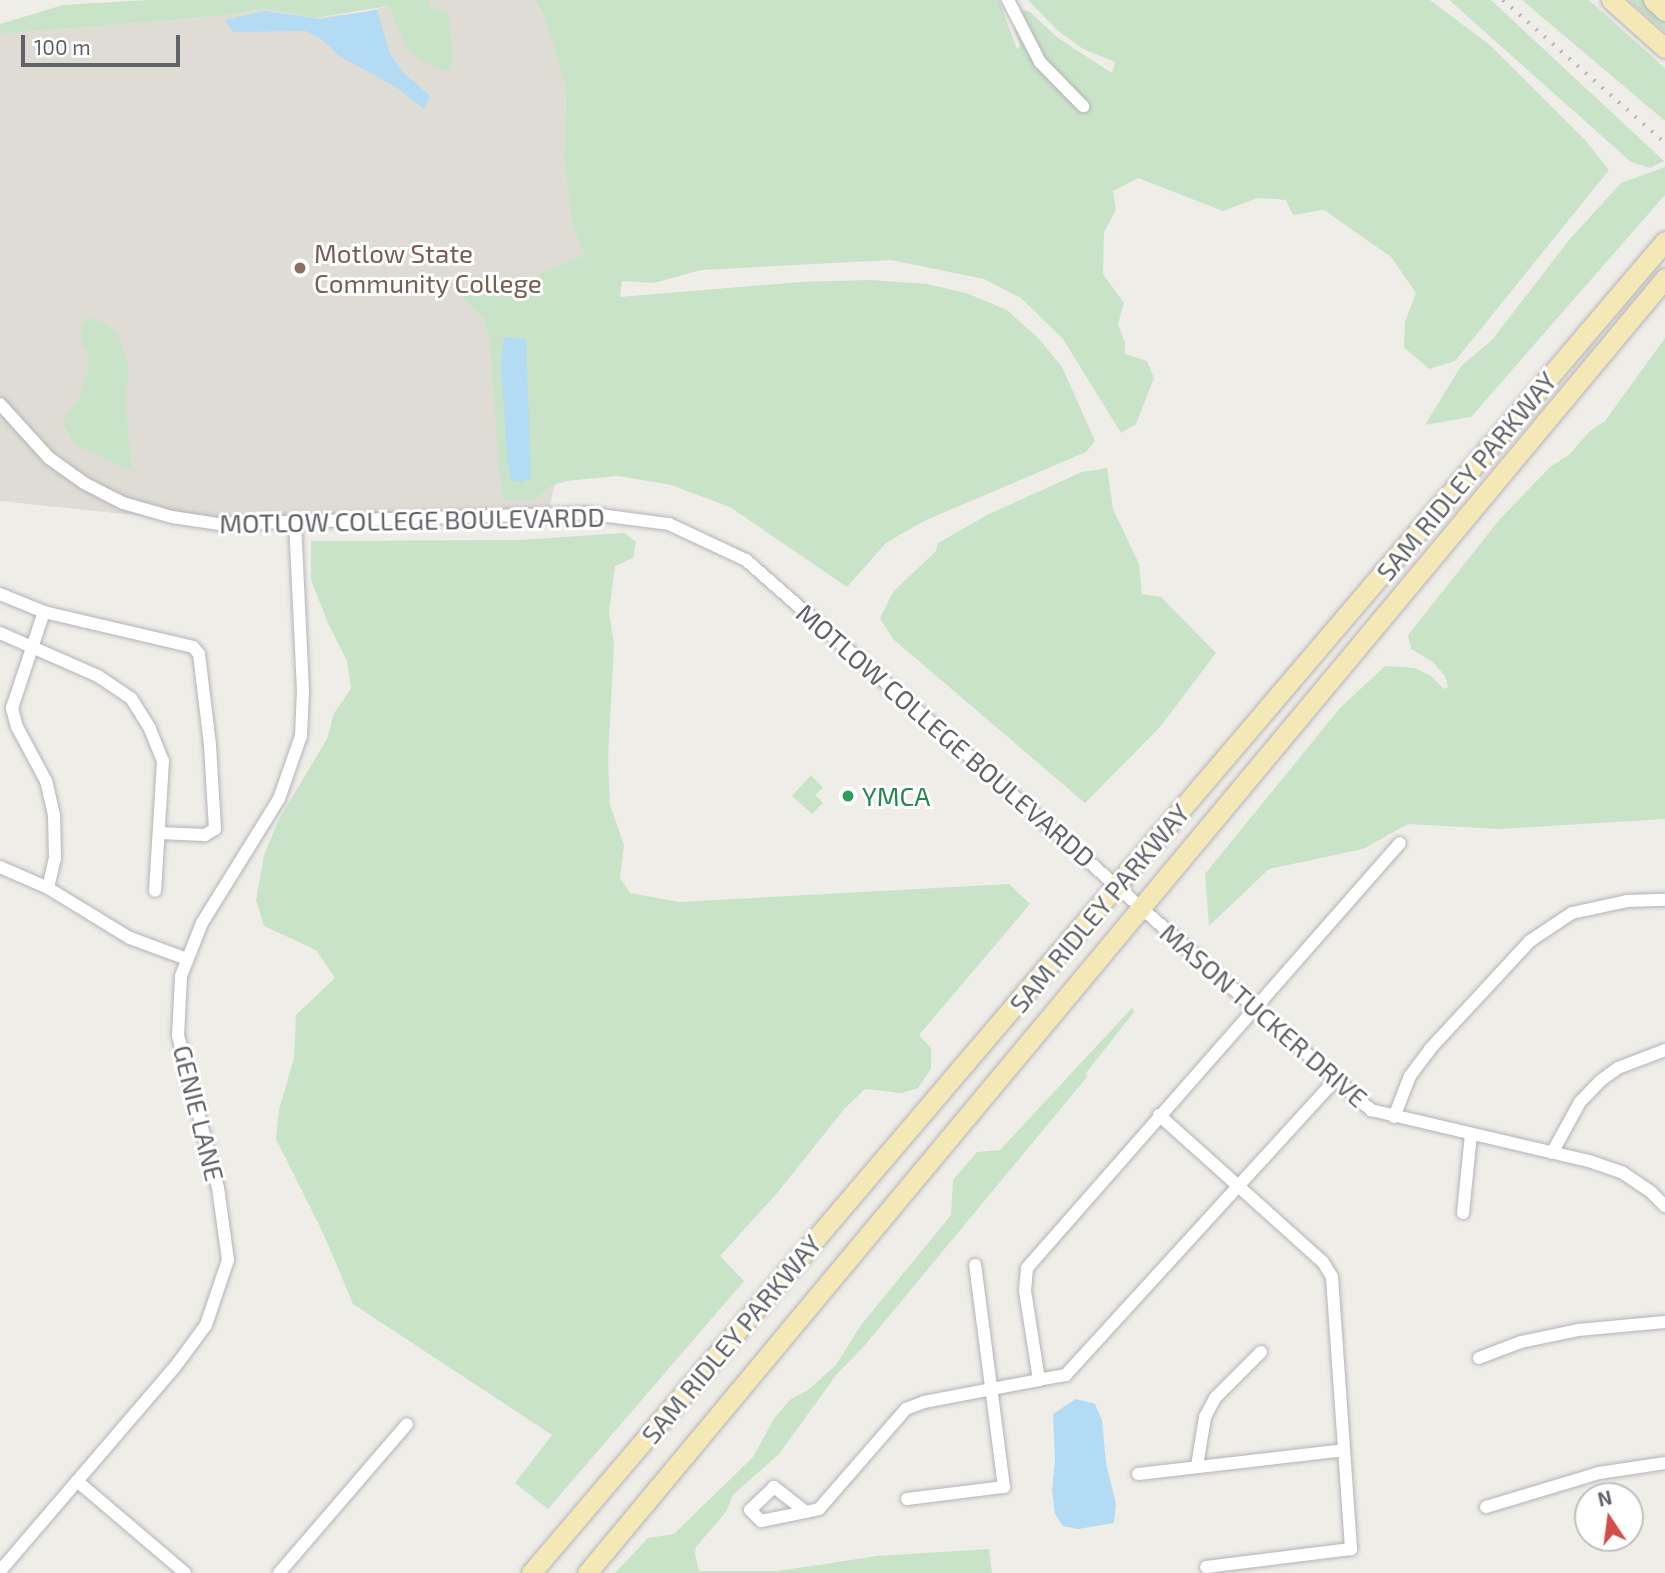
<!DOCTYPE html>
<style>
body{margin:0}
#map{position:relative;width:1665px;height:1573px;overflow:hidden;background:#efede8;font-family:"Exo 2",sans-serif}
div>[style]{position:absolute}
.education>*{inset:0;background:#dfdcd6}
.green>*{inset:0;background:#c9e3c8}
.water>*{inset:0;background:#b3dbf4}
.roads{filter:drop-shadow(0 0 2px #b3b4b8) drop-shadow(0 0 2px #b3b4b8)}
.minor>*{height:12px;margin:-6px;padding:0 6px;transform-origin:6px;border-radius:6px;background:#fff}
.primary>*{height:19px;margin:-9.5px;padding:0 9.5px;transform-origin:9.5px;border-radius:9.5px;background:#f5e8b7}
.rail>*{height:3.5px;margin-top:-1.75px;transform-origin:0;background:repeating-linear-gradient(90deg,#b3b4b4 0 2px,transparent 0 11px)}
.dots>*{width:19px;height:19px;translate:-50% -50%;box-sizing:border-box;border:4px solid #fff;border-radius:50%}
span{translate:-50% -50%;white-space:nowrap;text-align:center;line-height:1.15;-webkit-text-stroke:6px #fff;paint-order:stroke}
.education-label{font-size:26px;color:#785e54}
.left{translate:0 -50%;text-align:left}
.street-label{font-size:26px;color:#5f6266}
.leisure-label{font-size:26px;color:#27864d}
.north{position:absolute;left:1574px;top:1482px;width:70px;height:70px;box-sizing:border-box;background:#fff;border:2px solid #bfc0c2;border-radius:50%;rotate:347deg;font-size:19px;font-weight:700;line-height:28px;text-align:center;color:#5f6266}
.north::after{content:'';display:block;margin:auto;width:24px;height:32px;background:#d44e49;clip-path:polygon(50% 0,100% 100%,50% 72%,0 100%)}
.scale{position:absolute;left:21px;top:35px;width:159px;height:32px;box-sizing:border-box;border:4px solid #5f6266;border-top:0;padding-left:9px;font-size:21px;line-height:24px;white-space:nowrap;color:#5f6266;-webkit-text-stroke:5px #fff;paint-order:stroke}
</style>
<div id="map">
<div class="education">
<div style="clip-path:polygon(416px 0,535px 0,545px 19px,566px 90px,564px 160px,572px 223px,584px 255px,557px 474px,548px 514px,219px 524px,0 501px,0 34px,224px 16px,265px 9px,315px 18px,363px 12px)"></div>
</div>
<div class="green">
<div style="clip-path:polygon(149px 0,430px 0,428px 7px,448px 12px,453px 58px,449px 72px,429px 65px,407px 50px,389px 6px,315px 18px,265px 9px,224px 16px,0 34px,0 24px,63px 5px)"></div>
<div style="clip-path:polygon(535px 0,999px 0,1017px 49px,1020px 46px,1007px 5px,1030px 12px,1058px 38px,1112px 73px,1115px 62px,1083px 49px,1057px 30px,1028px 0,1430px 0,1490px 45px,1585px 140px,1609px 170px,1455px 361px,1429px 369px,1404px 347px,1405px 322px,1416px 293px,1391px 257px,1324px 210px,1293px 215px,1286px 200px,1258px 198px,1223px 211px,1138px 178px,1113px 191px,1116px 210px,1104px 232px,1103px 274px,1124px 303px,1118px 324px,1125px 343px,1125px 354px,1147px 361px,1154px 378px,1136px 424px,1121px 433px,1063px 339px,1021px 298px,984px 279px,891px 260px,701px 270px,654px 283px,622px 281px,620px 297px,800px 282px,871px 280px,927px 284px,966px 293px,1007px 310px,1039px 339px,1062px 367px,1095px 441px,1086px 452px,924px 521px,886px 543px,847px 587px,730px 507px,671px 485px,618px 476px,566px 481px,550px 486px,535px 500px,504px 500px,499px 471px,490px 341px,483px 317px,457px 293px,470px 287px,535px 281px,541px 273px,584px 255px,572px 223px,564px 160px,566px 90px,545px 19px)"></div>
<div style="clip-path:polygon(1449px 0,1491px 0,1664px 161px,1650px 168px,1631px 162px)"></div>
<div style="clip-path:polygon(1522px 0,1589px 0,1665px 68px,1665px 121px)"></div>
<div style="clip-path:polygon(1629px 0,1644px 0,1665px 19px,1665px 32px)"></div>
<div style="clip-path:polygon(1665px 167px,1665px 195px,1471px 417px,1425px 425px,1461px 366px,1492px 340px,1569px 240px,1621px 183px)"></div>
<div style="clip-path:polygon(89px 317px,107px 325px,119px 336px,128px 366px,126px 408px,132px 471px,74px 444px,62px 421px,78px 400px,89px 368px,87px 351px,81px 341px,81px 325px)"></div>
<div style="clip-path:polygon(1665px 338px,1665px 819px,1499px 829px,1408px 824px,1363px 849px,1269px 869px,1209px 926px,1205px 874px,1340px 708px,1385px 666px,1415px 668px,1431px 676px,1444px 689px,1448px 687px,1445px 676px,1433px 662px,1411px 649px,1408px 635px,1500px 519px,1550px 467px,1569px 455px,1590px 431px,1605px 421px)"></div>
<div style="clip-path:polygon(1107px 468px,1113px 509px,1139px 564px,1142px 594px,1161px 597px,1216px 653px,1160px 727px,1085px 803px,893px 639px,880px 618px,893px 592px,936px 551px,938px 543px,987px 515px,1082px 472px)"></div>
<div style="clip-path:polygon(624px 533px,636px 542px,633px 558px,615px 566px,609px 611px,614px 645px,608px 759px,610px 805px,624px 845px,620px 878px,630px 893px,680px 902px,1009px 884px,1030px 904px,919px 1035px,931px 1048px,931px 1069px,918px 1088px,902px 1093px,865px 1089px,845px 1108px,778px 1192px,720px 1256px,744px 1281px,548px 1509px,515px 1483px,552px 1435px,353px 1304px,324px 1235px,276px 1139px,279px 1110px,294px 1058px,296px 1015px,335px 978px,316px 950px,264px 926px,256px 900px,264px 855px,279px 819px,327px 739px,334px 713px,351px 689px,347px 661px,328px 623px,311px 580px,311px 541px,519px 540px)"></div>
<div style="clip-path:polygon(811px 775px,823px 788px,815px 795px,823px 803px,812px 814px,792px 796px)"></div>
<div style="clip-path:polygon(1132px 1008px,1134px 1012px,1086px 1073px,1087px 1077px,865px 1345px,837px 1374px,779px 1454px,733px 1495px,726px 1512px,696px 1547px,695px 1554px,699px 1571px,778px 1571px,877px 1556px,989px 1549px,992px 1573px,615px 1573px,648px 1538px,674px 1534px,753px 1457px,775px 1417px,791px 1399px,808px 1390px,836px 1365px,861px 1325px,951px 1215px,953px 1180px,977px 1152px,1000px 1150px)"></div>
</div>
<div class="water">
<div style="clip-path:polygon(377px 10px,390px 54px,403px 72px,430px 96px,424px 109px,394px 86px,341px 57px,321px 39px,305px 31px,233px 32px,225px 20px,265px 11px,321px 19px)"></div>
<div style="clip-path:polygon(504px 337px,526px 339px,531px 478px,522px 482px,511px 480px,507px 458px,501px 364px)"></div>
<div style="clip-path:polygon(1076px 1399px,1095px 1404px,1102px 1420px,1106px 1463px,1116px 1504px,1114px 1523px,1078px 1529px,1063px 1526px,1055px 1514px,1052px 1490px,1055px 1460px,1053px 1414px)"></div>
</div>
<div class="roads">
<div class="minor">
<div style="left:1008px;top:0;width:70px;rotate:62.7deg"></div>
<div style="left:1040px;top:62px;width:62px;rotate:45.7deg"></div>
<div style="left:0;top:404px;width:73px;rotate:47.8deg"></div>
<div style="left:49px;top:458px;width:43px;rotate:35.5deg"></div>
<div style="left:84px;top:483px;width:44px;rotate:27.1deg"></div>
<div style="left:123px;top:503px;width:51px;rotate:15.9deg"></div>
<div style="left:172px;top:517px;width:48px;rotate:8.5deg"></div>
<div style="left:219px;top:524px;width:366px;rotate:-1.7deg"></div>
<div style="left:585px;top:513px;width:85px;rotate:7.5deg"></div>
<div style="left:669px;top:524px;width:85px;rotate:25.1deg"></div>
<div style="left:746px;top:560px;width:833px;rotate:41.35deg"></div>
<div style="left:1371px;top:1110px;width:224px;rotate:13.2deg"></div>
<div style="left:1589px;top:1161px;width:36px;rotate:19deg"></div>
<div style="left:1623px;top:1173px;width:34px;rotate:34deg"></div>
<div style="left:1651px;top:1192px;width:20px;rotate:45deg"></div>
<div style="left:0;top:594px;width:48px;rotate:22.2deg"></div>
<div style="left:0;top:633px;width:107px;rotate:23.7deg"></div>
<div style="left:98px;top:676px;width:40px;rotate:34deg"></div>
<div style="left:131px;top:698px;width:36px;rotate:58deg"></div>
<div style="left:150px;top:729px;width:35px;rotate:68deg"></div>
<div style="left:163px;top:761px;width:130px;rotate:93.5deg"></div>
<div style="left:0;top:867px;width:52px;rotate:23.6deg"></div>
<div style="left:48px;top:888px;width:96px;rotate:31.4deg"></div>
<div style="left:130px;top:938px;width:61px;rotate:20.2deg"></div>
<div style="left:48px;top:888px;width:31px;rotate:-77deg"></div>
<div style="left:55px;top:858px;width:43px;rotate:-91.3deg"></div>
<div style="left:54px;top:815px;width:35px;rotate:-103deg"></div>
<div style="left:46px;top:781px;width:61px;rotate:-118.2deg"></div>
<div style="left:17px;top:727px;width:20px;rotate:-105deg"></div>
<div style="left:12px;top:708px;width:101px;rotate:-71.6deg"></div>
<div style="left:44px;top:612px;width:153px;rotate:13.2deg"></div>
<div style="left:193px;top:647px;width:9px;rotate:49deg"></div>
<div style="left:199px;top:654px;width:92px;rotate:83.1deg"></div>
<div style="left:210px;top:745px;width:84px;rotate:86.6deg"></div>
<div style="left:215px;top:829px;width:12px;rotate:149deg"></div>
<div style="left:205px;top:835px;width:46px;rotate:-177.5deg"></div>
<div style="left:1336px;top:1079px;width:401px;rotate:132.4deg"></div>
<div style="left:1066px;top:1375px;width:27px;rotate:170deg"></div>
<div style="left:1039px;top:1380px;width:90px;rotate:-98.9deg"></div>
<div style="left:1025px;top:1291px;width:23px;rotate:-85deg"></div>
<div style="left:1027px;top:1268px;width:565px;rotate:-48.73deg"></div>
<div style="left:1159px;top:1115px;width:220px;rotate:41.9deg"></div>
<div style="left:1323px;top:1262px;width:17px;rotate:59deg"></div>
<div style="left:1332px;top:1277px;width:273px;rotate:86deg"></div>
<div style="left:1351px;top:1549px;width:146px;rotate:172.9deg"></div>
<div style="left:1394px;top:1117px;width:44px;rotate:-68.7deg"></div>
<div style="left:1410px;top:1076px;width:34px;rotate:-53deg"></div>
<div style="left:1430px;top:1049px;width:147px;rotate:-47.2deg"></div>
<div style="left:1530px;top:941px;width:50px;rotate:-33.7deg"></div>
<div style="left:1572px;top:913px;width:56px;rotate:-12.3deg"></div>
<div style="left:1627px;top:901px;width:38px;rotate:-2deg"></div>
<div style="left:1552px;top:1153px;width:58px;rotate:-61.2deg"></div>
<div style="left:1580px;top:1102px;width:29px;rotate:-46deg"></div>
<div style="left:1600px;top:1081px;width:22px;rotate:-36deg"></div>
<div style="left:1618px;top:1068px;width:50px;rotate:-21deg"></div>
<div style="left:1463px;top:1213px;width:79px;rotate:-84.2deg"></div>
<div style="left:1479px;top:1358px;width:45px;rotate:-20.9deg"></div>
<div style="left:1521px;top:1342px;width:58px;rotate:-11.9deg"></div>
<div style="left:1578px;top:1330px;width:87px;rotate:-5.3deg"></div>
<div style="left:1197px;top:1466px;width:50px;rotate:-80.7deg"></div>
<div style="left:1205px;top:1417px;width:21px;rotate:-62deg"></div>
<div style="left:1215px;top:1398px;width:65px;rotate:-45deg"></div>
<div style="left:1138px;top:1474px;width:207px;rotate:-6.6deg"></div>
<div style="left:77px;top:1481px;width:142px;rotate:40.4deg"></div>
<div style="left:907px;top:1499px;width:98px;rotate:-7.1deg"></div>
<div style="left:1004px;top:1487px;width:224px;rotate:-97.4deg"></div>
<div style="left:1486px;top:1507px;width:118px;rotate:-16.7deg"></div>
<div style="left:1599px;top:1473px;width:67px;rotate:-8.6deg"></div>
<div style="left:806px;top:1512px;width:41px;rotate:-142deg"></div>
<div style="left:774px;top:1487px;width:33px;rotate:136deg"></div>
<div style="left:750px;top:1510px;width:16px;rotate:45deg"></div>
<div style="left:761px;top:1521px;width:46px;rotate:-11.3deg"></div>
<div style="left:806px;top:1512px;width:13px;rotate:-13deg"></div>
<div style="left:819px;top:1509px;width:133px;rotate:-49deg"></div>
<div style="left:906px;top:1409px;width:19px;rotate:-21deg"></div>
<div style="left:924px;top:1402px;width:117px;rotate:-10.8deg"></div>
<div style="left:0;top:1571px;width:269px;rotate:-49.4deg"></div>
<div style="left:175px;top:1367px;width:52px;rotate:-53.6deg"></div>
<div style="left:206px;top:1325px;width:69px;rotate:-71.3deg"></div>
<div style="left:228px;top:1260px;width:73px;rotate:-97.9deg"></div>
<div style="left:218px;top:1188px;width:157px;rotate:-104.7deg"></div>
<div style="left:178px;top:1036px;width:60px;rotate:-87.1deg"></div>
<div style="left:181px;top:976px;width:57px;rotate:-68.4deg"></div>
<div style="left:202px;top:923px;width:146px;rotate:-58.2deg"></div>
<div style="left:279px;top:799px;width:67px;rotate:-70.8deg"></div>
<div style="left:301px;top:736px;width:45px;rotate:-87.5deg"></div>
<div style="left:303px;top:691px;width:169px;rotate:-92.7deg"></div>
<div style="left:279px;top:1573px;width:196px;rotate:-49.3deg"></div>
</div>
<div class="primary">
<div style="left:1611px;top:0;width:72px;rotate:41.6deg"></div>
<div style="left:1653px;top:0;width:16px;rotate:43deg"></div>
<div style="left:531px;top:1573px;width:1749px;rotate:-49.59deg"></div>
<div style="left:587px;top:1573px;width:1685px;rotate:-50.22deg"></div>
</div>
</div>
<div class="rail">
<div style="left:1503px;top:0;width:216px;rotate:41.4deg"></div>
</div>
<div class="dots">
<div style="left:300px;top:268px;background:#8d6e63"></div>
<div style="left:848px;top:796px;background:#2e9e5b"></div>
</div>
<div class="education-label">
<span class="left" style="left:314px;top:268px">Motlow State<br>Community College</span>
</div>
<div class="street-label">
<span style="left:1466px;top:476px;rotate:-50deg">SAM RIDLEY PARKWAY</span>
<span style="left:412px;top:520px;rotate:-1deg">MOTLOW COLLEGE BOULEVARDD</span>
<span style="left:946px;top:735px;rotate:41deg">MOTLOW COLLEGE BOULEVARDD</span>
<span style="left:1099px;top:908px;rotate:-50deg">SAM RIDLEY PARKWAY</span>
<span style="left:1264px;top:1015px;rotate:41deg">MASON TUCKER DRIVE</span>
<span style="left:199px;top:1113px;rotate:76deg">GENIE LANE</span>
<span style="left:731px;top:1339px;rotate:-50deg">SAM RIDLEY PARKWAY</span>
</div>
<div class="leisure-label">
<span class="left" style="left:862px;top:796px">YMCA</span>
</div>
<div class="north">N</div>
<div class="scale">100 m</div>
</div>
